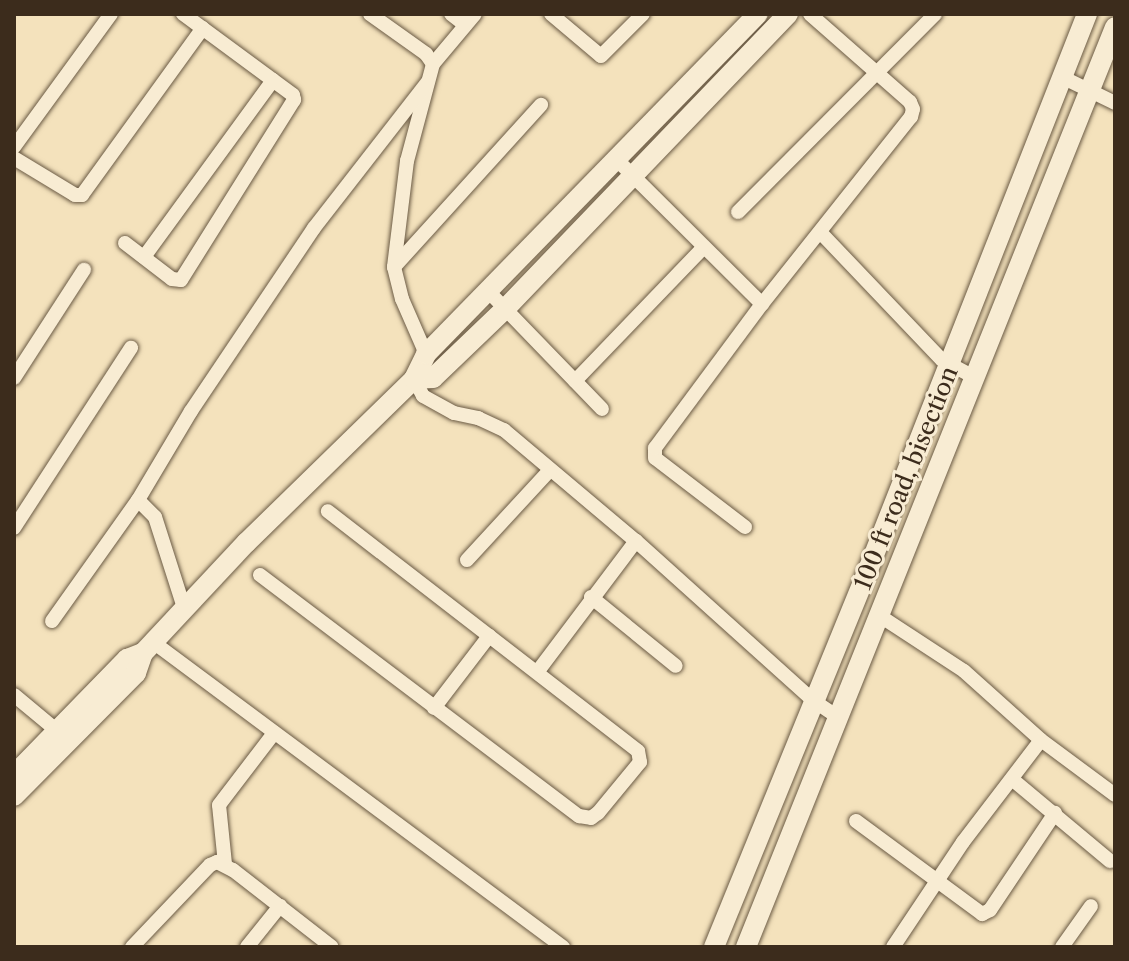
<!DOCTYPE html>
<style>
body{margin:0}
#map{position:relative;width:1129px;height:961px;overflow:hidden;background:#f4e2bc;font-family:"Libre Caslon Text",serif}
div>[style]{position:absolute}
.roads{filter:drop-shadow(0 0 2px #6a5a44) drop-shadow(0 0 2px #6a5a44)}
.street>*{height:14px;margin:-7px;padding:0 7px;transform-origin:7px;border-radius:7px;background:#f8ecd3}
.secondary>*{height:20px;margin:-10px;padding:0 10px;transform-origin:10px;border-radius:10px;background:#f8ecd3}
span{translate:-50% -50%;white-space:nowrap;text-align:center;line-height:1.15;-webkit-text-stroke:6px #f8ecd3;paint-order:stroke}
.street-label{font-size:24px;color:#3c2c1c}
.frame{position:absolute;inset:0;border:16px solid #3c2c1c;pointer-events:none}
</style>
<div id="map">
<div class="roads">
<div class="street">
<div style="left:370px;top:14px;width:69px;rotate:35.5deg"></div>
<div style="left:426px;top:54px;width:12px;rotate:55deg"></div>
<div style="left:433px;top:64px;width:100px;rotate:105deg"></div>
<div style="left:407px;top:161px;width:107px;rotate:97deg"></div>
<div style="left:394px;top:267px;width:33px;rotate:76deg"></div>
<div style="left:402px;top:299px;width:60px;rotate:66.4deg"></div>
<div style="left:451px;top:14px;width:18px;rotate:38deg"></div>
<div style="left:551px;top:14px;width:65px;rotate:40deg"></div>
<div style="left:601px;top:56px;width:59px;rotate:-45deg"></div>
<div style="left:433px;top:64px;width:65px;rotate:-50deg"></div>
<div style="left:1062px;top:77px;width:59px;rotate:26.1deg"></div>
<div style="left:14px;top:147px;width:165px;rotate:-53.9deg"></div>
<div style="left:14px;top:158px;width:71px;rotate:31.2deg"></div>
<div style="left:75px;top:195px;width:7px"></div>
<div style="left:82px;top:195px;width:206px;rotate:-54.1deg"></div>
<div style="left:618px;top:161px;width:203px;rotate:44.8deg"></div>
<div style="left:738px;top:212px;width:279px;rotate:-45.1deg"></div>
<div style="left:821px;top:233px;width:175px;rotate:46.4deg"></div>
<div style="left:942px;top:360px;width:36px;rotate:28deg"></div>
<div style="left:125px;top:243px;width:59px;rotate:37.5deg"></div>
<div style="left:172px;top:279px;width:9px;rotate:6deg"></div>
<div style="left:181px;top:280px;width:213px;rotate:-57.9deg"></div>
<div style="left:294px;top:100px;width:5px;rotate:-101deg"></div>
<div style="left:293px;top:95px;width:137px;rotate:-143.6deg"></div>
<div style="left:144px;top:257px;width:219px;rotate:-53.9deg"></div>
<div style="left:394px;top:267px;width:219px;rotate:-47.8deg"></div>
<div style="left:488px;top:291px;width:164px;rotate:46deg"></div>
<div style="left:14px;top:378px;width:129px;rotate:-57.1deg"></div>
<div style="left:414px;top:379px;width:19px;rotate:62deg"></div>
<div style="left:423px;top:396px;width:35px;rotate:29deg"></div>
<div style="left:454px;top:413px;width:25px;rotate:12deg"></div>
<div style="left:478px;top:418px;width:29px;rotate:25deg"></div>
<div style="left:504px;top:430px;width:172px;rotate:40.1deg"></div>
<div style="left:636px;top:541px;width:239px;rotate:42deg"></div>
<div style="left:814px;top:701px;width:30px;rotate:34deg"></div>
<div style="left:575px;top:381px;width:185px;rotate:-46.1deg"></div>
<div style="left:138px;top:500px;width:24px;rotate:45deg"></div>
<div style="left:155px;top:517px;width:96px;rotate:72.3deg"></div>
<div style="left:745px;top:527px;width:113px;rotate:-142.5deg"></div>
<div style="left:655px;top:458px;width:10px;rotate:-90deg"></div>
<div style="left:655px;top:448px;width:179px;rotate:-53.4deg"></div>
<div style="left:762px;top:304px;width:239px;rotate:-51.5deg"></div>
<div style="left:911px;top:117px;width:8px;rotate:-76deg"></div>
<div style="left:913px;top:109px;width:8px;rotate:-113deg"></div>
<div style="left:910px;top:102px;width:133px;rotate:-138.7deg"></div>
<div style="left:14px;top:528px;width:215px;rotate:-57deg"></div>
<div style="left:467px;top:560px;width:122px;rotate:-47.3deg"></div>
<div style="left:260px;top:575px;width:400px;rotate:37.1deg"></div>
<div style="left:579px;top:816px;width:12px;rotate:9deg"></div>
<div style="left:591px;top:818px;width:9px;rotate:-36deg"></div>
<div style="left:598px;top:813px;width:66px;rotate:-50.5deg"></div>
<div style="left:640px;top:762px;width:11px;rotate:-100deg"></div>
<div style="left:638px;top:751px;width:392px;rotate:-142.3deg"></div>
<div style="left:591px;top:597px;width:109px;rotate:39.1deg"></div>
<div style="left:880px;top:616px;width:100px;rotate:33.2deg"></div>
<div style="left:964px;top:671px;width:103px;rotate:41.9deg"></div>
<div style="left:52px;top:621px;width:148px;rotate:-54.6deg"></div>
<div style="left:138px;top:500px;width:104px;rotate:-59.2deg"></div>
<div style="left:191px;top:411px;width:220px;rotate:-56.1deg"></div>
<div style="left:314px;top:228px;width:184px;rotate:-52.1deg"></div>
<div style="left:153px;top:642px;width:511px;rotate:36.65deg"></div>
<div style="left:538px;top:671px;width:163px;rotate:-53deg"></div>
<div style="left:14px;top:695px;width:62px;rotate:39.8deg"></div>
<div style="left:434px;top:708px;width:91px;rotate:-52.6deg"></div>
<div style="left:1012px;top:779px;width:128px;rotate:39.9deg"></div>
<div style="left:856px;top:821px;width:157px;rotate:36.4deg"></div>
<div style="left:982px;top:914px;width:9px;rotate:-27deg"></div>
<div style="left:990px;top:910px;width:117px;rotate:-56.2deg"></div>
<div style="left:225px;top:864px;width:59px;rotate:-95.8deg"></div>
<div style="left:219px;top:805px;width:91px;rotate:-52.6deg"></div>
<div style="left:132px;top:947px;width:113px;rotate:-46.4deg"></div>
<div style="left:210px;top:865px;width:8px;rotate:-23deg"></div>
<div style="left:217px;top:862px;width:18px;rotate:27deg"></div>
<div style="left:233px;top:870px;width:125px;rotate:37.9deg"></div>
<div style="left:247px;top:947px;width:53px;rotate:-51.2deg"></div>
<div style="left:893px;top:947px;width:126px;rotate:-56.3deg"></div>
<div style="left:963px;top:842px;width:128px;rotate:-52.6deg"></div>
<div style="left:1041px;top:740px;width:92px;rotate:36.6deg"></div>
<div style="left:1062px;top:947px;width:50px;rotate:-54.7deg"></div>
</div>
<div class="secondary">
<div style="left:414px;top:379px;width:19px;rotate:-3deg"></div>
<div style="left:433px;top:378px;width:100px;rotate:-43.8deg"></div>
<div style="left:505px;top:309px;width:409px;rotate:-46.2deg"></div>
<div style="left:14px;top:775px;width:162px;rotate:-45.8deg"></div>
<div style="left:127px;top:659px;width:17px;rotate:-21deg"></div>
<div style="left:143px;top:653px;width:151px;rotate:-46.9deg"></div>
<div style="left:246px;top:543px;width:235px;rotate:-44.3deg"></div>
<div style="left:414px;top:379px;width:28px;rotate:-64deg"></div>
<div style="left:426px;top:354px;width:475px;rotate:-45.7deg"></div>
<div style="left:14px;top:796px;width:173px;rotate:-45.2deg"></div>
<div style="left:136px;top:673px;width:21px;rotate:-71deg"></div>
<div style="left:714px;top:947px;width:407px;rotate:-67.8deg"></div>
<div style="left:868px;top:570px;width:598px;rotate:-68.5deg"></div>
<div style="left:746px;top:947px;width:991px;rotate:-68.14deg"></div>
</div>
</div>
<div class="street-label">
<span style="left:906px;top:478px;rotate:-68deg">100 ft road, bisection</span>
</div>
<div class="frame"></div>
</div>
